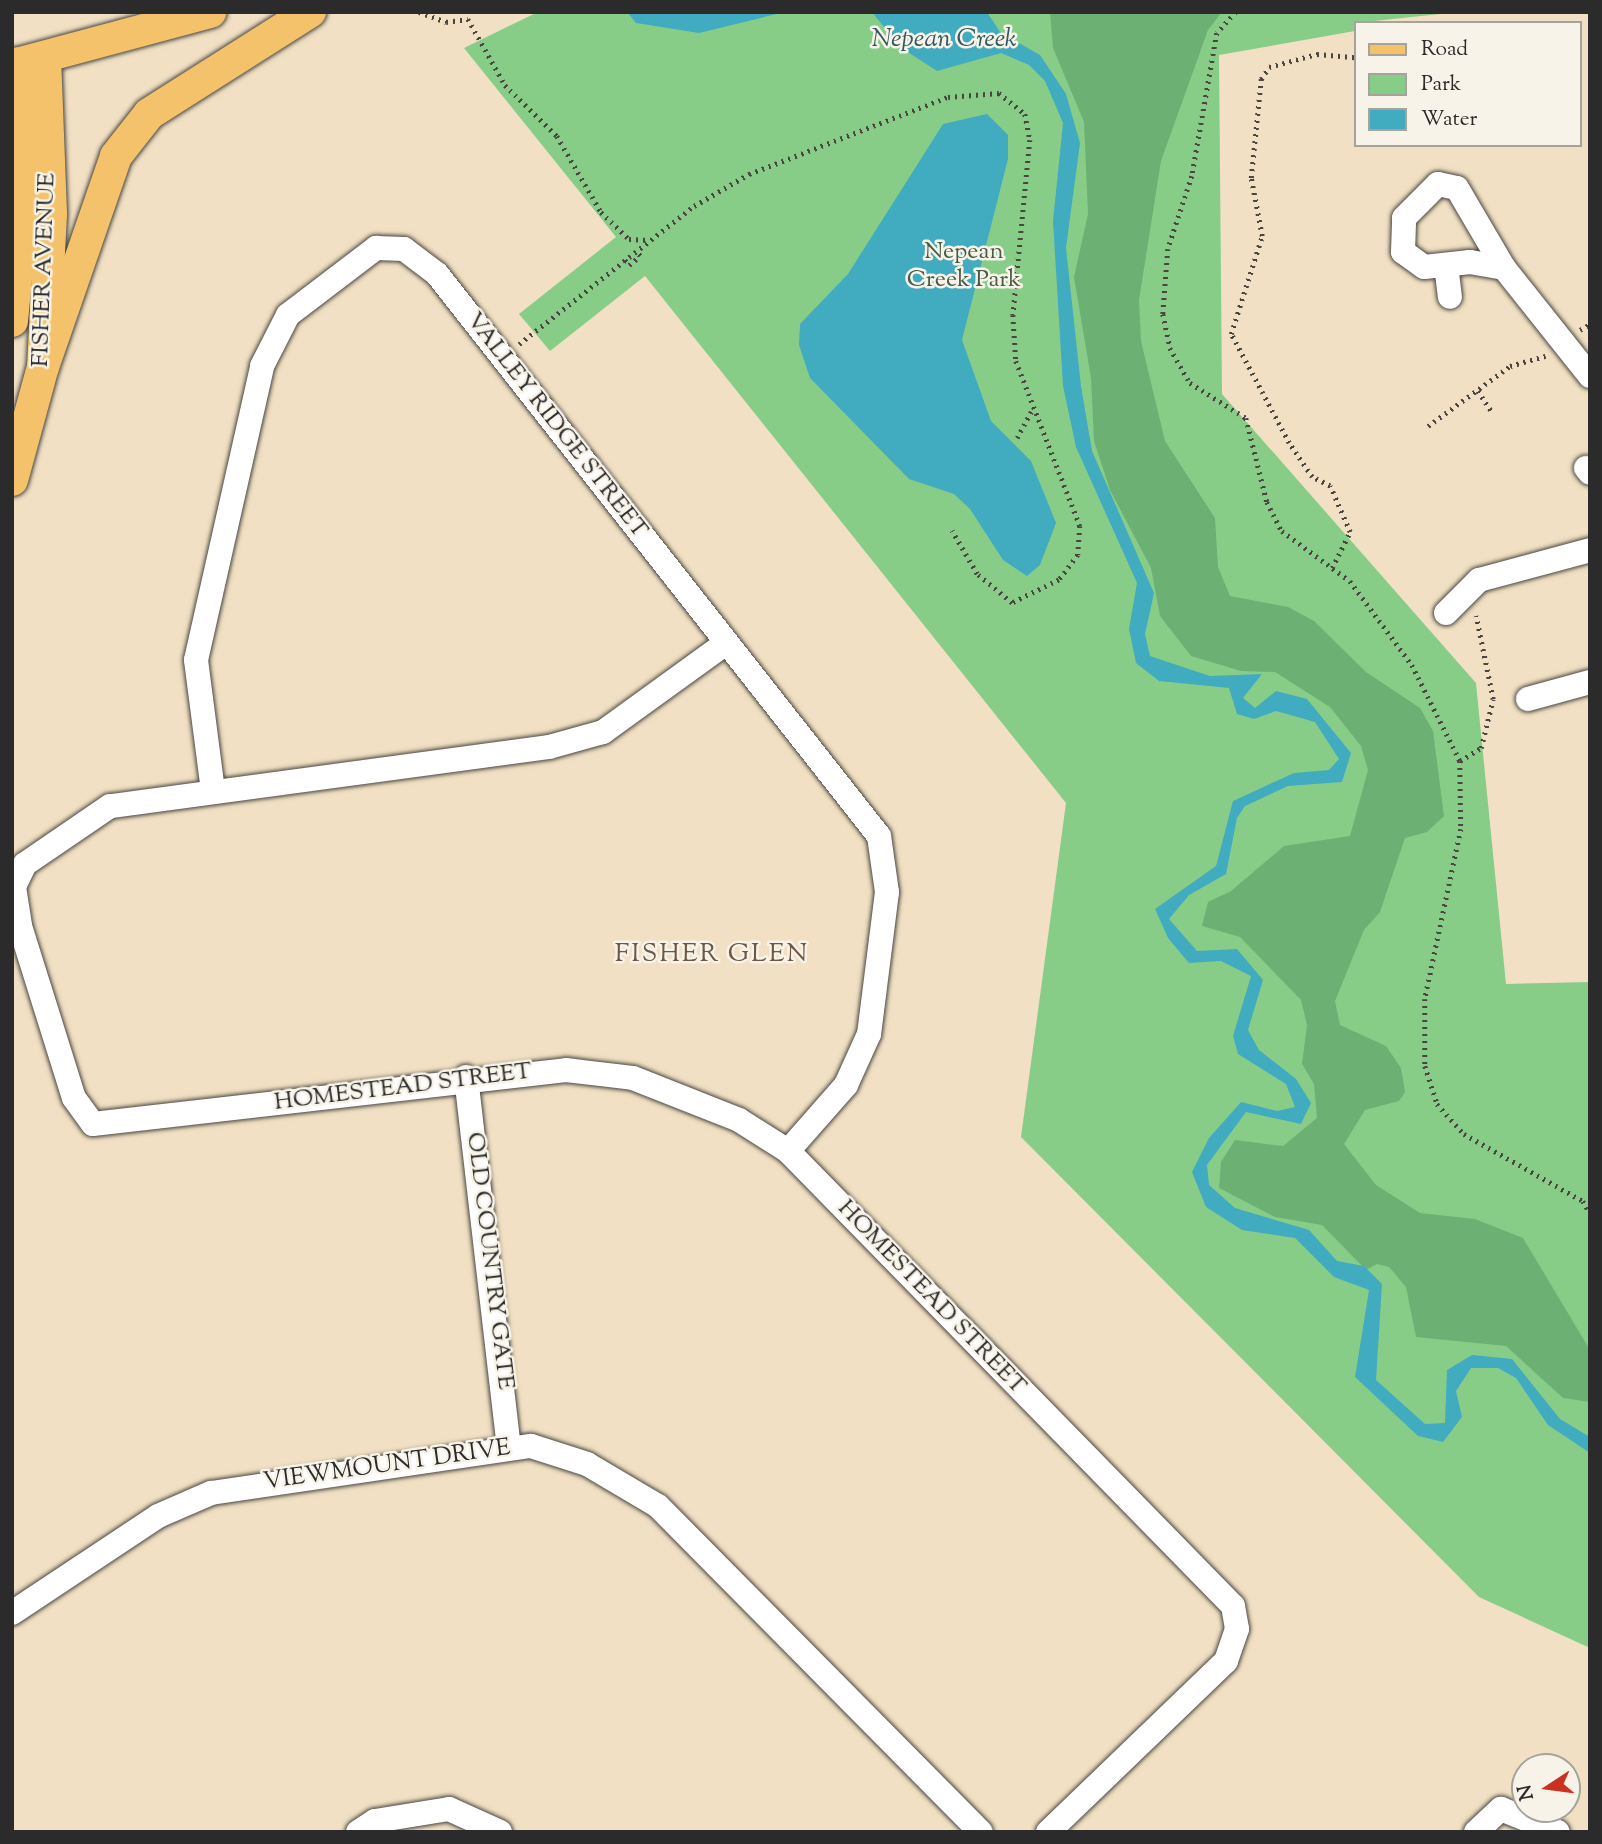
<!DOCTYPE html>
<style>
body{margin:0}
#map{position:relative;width:1602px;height:1844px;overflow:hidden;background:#f1e0c3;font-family:"Sorts Mill Goudy",serif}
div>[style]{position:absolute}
.green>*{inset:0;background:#87cd88}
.forest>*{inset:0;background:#6db074}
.water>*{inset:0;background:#41abc0}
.path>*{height:4.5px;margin-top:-2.25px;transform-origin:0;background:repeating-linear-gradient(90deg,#494642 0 2px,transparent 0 7px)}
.roads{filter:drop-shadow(0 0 2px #494642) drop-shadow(0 0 2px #494642)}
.minor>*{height:24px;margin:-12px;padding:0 12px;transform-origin:12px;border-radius:12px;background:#fff}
.major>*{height:32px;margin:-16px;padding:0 16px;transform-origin:16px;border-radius:16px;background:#f4c26a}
span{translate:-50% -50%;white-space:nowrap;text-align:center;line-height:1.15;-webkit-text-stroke:5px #f7f3e8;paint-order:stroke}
.park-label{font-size:24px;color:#475c47}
.street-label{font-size:24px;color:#2b2b2b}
.water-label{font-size:26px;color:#33585f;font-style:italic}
.neighbourhood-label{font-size:26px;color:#6f5743;letter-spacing:2px}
.frame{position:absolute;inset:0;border:14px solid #2b2b2b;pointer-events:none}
.legend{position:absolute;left:1354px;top:21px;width:228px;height:126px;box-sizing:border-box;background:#f7f3e8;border:2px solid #a5a39c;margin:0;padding:9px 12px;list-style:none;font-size:21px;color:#2b2b2b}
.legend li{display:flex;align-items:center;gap:14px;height:35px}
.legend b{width:35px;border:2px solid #a5a39c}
.north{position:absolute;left:1511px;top:1753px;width:70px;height:70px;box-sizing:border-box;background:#f7f3e8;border:2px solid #a5a39c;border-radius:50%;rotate:257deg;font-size:19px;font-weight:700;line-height:28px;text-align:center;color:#2b2b2b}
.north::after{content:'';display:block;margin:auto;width:24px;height:32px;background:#c8321e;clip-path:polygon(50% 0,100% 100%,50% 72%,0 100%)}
</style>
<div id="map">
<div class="green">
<div style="clip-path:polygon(538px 12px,1459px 12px,1355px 23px,1355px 31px,1219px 55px,1222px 394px,1476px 683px,1506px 984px,1590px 982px,1590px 1648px,1479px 1597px,1021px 1137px,1066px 803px,645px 276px,550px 351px,519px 314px,616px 237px,464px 48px)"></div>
</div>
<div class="forest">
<div style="clip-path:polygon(1050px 12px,1222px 12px,1208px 30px,1161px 161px,1139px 300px,1141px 341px,1165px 441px,1215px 518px,1218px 567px,1230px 596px,1288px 607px,1314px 621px,1366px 672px,1420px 708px,1433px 731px,1444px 816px,1427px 832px,1405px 838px,1380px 912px,1364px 930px,1335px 1001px,1340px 1025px,1386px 1046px,1401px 1068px,1405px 1092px,1399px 1101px,1365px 1110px,1344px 1144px,1376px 1185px,1420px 1213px,1475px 1219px,1523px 1238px,1590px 1350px,1590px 1402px,1563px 1398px,1506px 1346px,1416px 1337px,1406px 1287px,1389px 1267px,1377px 1264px,1366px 1270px,1322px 1225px,1275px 1217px,1219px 1188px,1221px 1162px,1235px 1140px,1283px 1146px,1317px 1118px,1314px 1084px,1302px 1064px,1307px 1025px,1301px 1000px,1240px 937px,1202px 926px,1208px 902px,1231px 891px,1284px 846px,1350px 836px,1368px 770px,1361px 746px,1330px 707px,1275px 672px,1241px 671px,1191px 656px,1160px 616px,1151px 568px,1110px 490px,1094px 441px,1091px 378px,1074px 277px,1088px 214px,1084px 122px,1053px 48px)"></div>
</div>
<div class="water">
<div style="clip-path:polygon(627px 12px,700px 14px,785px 12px,699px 33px,636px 23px)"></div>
<div style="clip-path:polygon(872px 12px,987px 12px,1000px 32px,1040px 55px,1066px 94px,1080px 143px,1066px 248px,1081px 386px,1092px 451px,1154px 593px,1145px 634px,1150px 656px,1210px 676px,1262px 674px,1243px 698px,1255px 708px,1276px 691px,1307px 699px,1351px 753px,1342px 782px,1288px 786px,1245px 806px,1237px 818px,1226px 874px,1189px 895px,1169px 919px,1197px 951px,1237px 949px,1263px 980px,1248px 1030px,1259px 1050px,1296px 1079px,1311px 1103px,1301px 1124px,1246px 1112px,1207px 1165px,1209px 1185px,1235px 1208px,1309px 1230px,1337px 1261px,1364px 1266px,1382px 1284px,1376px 1380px,1425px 1424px,1445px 1423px,1447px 1370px,1472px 1355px,1512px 1359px,1560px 1419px,1590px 1437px,1590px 1453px,1548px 1425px,1516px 1378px,1498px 1368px,1471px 1368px,1456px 1391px,1462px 1417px,1443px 1442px,1418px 1436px,1355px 1377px,1369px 1290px,1334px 1277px,1295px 1238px,1242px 1230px,1206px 1207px,1192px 1172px,1209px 1138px,1241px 1102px,1277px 1111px,1295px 1107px,1286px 1084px,1238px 1054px,1233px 1036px,1251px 976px,1221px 961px,1189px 963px,1168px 938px,1155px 909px,1216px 866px,1233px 801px,1294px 773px,1329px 770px,1339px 759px,1315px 722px,1276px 711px,1254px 719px,1237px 714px,1229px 688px,1159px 681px,1136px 663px,1129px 629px,1137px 583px,1076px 447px,1063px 386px,1053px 221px,1063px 123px,1045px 81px,1029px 65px,1001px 53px,937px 71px,900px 47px)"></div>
<div style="clip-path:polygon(987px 114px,1008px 135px,1008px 159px,962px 340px,991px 421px,1031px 461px,1056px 523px,1040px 565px,1027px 576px,1003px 560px,970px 509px,954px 494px,909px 479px,810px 378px,799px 345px,800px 324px,848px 274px,943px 124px)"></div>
</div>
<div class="path">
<div style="left:419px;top:12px;width:29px;rotate:20deg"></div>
<div style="left:446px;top:22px;width:22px;rotate:-8deg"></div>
<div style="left:468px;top:19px;width:76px;rotate:60.7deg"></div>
<div style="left:505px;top:85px;width:73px;rotate:44.4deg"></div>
<div style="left:557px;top:136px;width:88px;rotate:59.9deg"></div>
<div style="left:601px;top:212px;width:39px;rotate:44deg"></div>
<div style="left:629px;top:239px;width:20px;rotate:3deg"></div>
<div style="left:1236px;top:12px;width:28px;rotate:132deg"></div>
<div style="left:1217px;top:33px;width:145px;rotate:99.9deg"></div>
<div style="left:1192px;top:176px;width:77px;rotate:108.2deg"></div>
<div style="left:1168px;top:249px;width:65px;rotate:94.4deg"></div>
<div style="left:1163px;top:314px;width:35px;rotate:78deg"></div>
<div style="left:1170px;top:348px;width:40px;rotate:60.3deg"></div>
<div style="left:1190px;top:383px;width:66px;rotate:32deg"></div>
<div style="left:1246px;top:418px;width:87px;rotate:76deg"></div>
<div style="left:1267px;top:502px;width:33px;rotate:63deg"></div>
<div style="left:1282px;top:531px;width:84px;rotate:36.3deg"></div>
<div style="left:1350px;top:581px;width:104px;rotate:53.6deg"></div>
<div style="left:1412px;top:665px;width:107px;rotate:63.4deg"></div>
<div style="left:1460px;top:761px;width:68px;rotate:89.2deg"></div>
<div style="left:1461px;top:829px;width:174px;rotate:102deg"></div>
<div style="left:1425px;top:999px;width:67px;rotate:90deg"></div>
<div style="left:1425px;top:1066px;width:40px;rotate:72deg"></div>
<div style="left:1437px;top:1104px;width:40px;rotate:48deg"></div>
<div style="left:1464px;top:1134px;width:137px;rotate:29.4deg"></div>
<div style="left:1583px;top:1201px;width:14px;rotate:60deg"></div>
<div style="left:625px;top:260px;width:6px;rotate:51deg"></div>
<div style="left:629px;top:265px;width:14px;rotate:-39deg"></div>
<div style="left:640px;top:256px;width:6px;rotate:-129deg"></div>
<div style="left:1580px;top:330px;width:12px;rotate:-31deg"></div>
<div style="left:519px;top:344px;width:223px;rotate:-38.3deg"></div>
<div style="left:694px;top:206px;width:64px;rotate:-30.2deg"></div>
<div style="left:749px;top:174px;width:213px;rotate:-21.2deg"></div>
<div style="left:948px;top:97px;width:51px;rotate:-4.5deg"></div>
<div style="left:999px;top:93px;width:33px;rotate:39deg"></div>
<div style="left:1025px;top:114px;width:26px;rotate:79deg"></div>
<div style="left:1030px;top:140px;width:176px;rotate:95.5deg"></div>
<div style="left:1013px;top:315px;width:46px;rotate:86.3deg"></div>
<div style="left:1016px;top:361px;width:177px;rotate:68.8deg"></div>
<div style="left:1080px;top:526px;width:29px;rotate:94deg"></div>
<div style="left:1078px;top:555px;width:31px;rotate:127deg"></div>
<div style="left:1059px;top:580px;width:52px;rotate:153.9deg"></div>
<div style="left:1012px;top:603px;width:45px;rotate:-140.4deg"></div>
<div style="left:977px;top:574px;width:50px;rotate:-120.2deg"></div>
<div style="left:1478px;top:391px;width:25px;rotate:56deg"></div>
<div style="left:1428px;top:426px;width:102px;rotate:-36.2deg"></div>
<div style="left:1510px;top:366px;width:37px;rotate:-16deg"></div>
<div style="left:1017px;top:438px;width:30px;rotate:-62deg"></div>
<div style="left:1332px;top:568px;width:40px;rotate:-63.4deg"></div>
<div style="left:1350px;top:532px;width:50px;rotate:-113.5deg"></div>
<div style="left:1330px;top:486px;width:20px;rotate:-153deg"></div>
<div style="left:1312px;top:477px;width:41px;rotate:-124.1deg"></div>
<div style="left:1289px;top:443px;width:123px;rotate:-118deg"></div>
<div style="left:1231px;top:334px;width:103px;rotate:-72.4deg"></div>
<div style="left:1262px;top:236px;width:59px;rotate:-100.7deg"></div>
<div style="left:1251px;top:178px;width:100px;rotate:-84.2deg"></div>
<div style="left:1261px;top:79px;width:14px;rotate:-56deg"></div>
<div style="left:1269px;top:67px;width:50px;rotate:-15.2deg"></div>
<div style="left:1317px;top:54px;width:38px;rotate:5deg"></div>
<div style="left:1460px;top:761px;width:25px;rotate:-32deg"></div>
<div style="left:1481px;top:748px;width:50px;rotate:-76.2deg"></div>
<div style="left:1493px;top:699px;width:85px;rotate:-101.6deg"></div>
</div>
<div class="roads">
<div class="minor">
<div style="left:1446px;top:265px;width:32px;rotate:83deg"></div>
<div style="left:1504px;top:268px;width:35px;rotate:-170deg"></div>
<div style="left:1470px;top:262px;width:46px;rotate:173.8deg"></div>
<div style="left:1424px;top:267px;width:26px;rotate:-144deg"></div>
<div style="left:1403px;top:252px;width:34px;rotate:-88deg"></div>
<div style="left:1404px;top:218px;width:48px;rotate:-45deg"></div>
<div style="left:1438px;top:184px;width:19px;rotate:12deg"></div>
<div style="left:1457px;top:188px;width:93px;rotate:59.6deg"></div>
<div style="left:1504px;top:268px;width:138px;rotate:51.5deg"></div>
<div style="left:1586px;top:468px;width:6px;rotate:51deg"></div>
<div style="left:1446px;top:613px;width:47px;rotate:-45deg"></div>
<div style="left:1479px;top:580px;width:115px;rotate:-15.1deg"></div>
<div style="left:726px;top:643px;width:152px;rotate:144.1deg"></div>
<div style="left:603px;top:732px;width:56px;rotate:164.5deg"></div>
<div style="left:549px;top:747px;width:443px;rotate:172.3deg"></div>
<div style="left:110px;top:806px;width:103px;rotate:145.7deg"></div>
<div style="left:25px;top:864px;width:25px;rotate:116deg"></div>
<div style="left:14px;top:887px;width:39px;rotate:81deg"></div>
<div style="left:20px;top:926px;width:180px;rotate:72.6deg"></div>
<div style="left:74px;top:1098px;width:32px;rotate:54deg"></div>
<div style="left:93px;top:1124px;width:476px;rotate:-6.5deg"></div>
<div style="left:566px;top:1070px;width:67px;rotate:6.8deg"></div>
<div style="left:633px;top:1078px;width:114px;rotate:21.6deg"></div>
<div style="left:739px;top:1120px;width:58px;rotate:32.3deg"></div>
<div style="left:788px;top:1151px;width:636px;rotate:45.64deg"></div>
<div style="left:1233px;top:1606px;width:23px;rotate:80deg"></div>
<div style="left:1237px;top:1629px;width:34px;rotate:109deg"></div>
<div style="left:1226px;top:1661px;width:247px;rotate:136.1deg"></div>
<div style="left:1528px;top:699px;width:64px;rotate:-15.3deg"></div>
<div style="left:213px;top:791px;width:132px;rotate:-97.4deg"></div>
<div style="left:196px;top:660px;width:301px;rotate:-77.3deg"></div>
<div style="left:262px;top:366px;width:57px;rotate:-63deg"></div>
<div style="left:288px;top:315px;width:111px;rotate:-37.3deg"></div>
<div style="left:376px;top:248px;width:28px;rotate:2deg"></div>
<div style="left:404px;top:249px;width:41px;rotate:37.1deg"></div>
<div style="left:437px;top:274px;width:715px;rotate:51.82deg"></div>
<div style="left:879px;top:836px;width:57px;rotate:81.9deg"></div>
<div style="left:887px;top:892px;width:143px;rotate:97.2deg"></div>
<div style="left:869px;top:1034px;width:56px;rotate:114.3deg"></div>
<div style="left:846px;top:1085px;width:88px;rotate:131.3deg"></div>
<div style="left:466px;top:1077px;width:371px;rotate:83.4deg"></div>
<div style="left:12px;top:1613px;width:175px;rotate:-33.6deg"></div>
<div style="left:158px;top:1516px;width:58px;rotate:-23.5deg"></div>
<div style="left:211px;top:1493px;width:323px;rotate:-8.4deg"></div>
<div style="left:531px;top:1446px;width:59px;rotate:17.8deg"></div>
<div style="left:587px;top:1464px;width:82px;rotate:30.6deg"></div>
<div style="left:658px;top:1506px;width:459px;rotate:45.3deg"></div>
<div style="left:358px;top:1832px;width:20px;rotate:-33deg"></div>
<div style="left:375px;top:1821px;width:75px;rotate:-9.2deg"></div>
<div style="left:449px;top:1809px;width:56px;rotate:24.3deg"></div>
<div style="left:1476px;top:1832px;width:34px;rotate:-43deg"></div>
<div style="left:1501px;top:1809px;width:61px;rotate:22deg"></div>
</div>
<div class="major">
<div style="left:24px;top:62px;width:193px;rotate:-15deg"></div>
<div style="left:12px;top:321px;width:139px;rotate:-84.6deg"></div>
<div style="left:25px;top:183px;width:120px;rotate:-93.3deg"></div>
<div style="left:43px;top:367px;width:223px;rotate:-70.9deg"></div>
<div style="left:116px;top:156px;width:53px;rotate:-51.8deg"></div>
<div style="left:149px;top:114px;width:191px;rotate:-32.4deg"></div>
<div style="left:12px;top:480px;width:117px;rotate:-74.7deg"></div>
<div style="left:43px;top:367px;width:154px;rotate:-87deg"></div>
<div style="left:51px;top:213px;width:156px;rotate:-92.2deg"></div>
</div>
</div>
<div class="park-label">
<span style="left:964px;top:267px">Nepean<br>Creek Park</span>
</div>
<div class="street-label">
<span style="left:45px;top:270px;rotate:-88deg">FISHER AVENUE</span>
<span style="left:556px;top:426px;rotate:52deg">VALLEY RIDGE STREET</span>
<span style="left:403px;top:1088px;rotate:-7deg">HOMESTEAD STREET</span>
<span style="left:489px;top:1261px;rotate:83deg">OLD COUNTRY GATE</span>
<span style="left:931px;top:1298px;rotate:46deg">HOMESTEAD STREET</span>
<span style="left:387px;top:1466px;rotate:-8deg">VIEWMOUNT DRIVE</span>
</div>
<div class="water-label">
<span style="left:944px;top:40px">Nepean Creek</span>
</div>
<div class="neighbourhood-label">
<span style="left:712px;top:955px">FISHER GLEN</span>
</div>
<div class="frame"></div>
<ul class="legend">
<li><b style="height:9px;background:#f4c26a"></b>Road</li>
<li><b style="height:19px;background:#87cd88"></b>Park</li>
<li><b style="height:19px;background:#41abc0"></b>Water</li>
</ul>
<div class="north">N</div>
</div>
